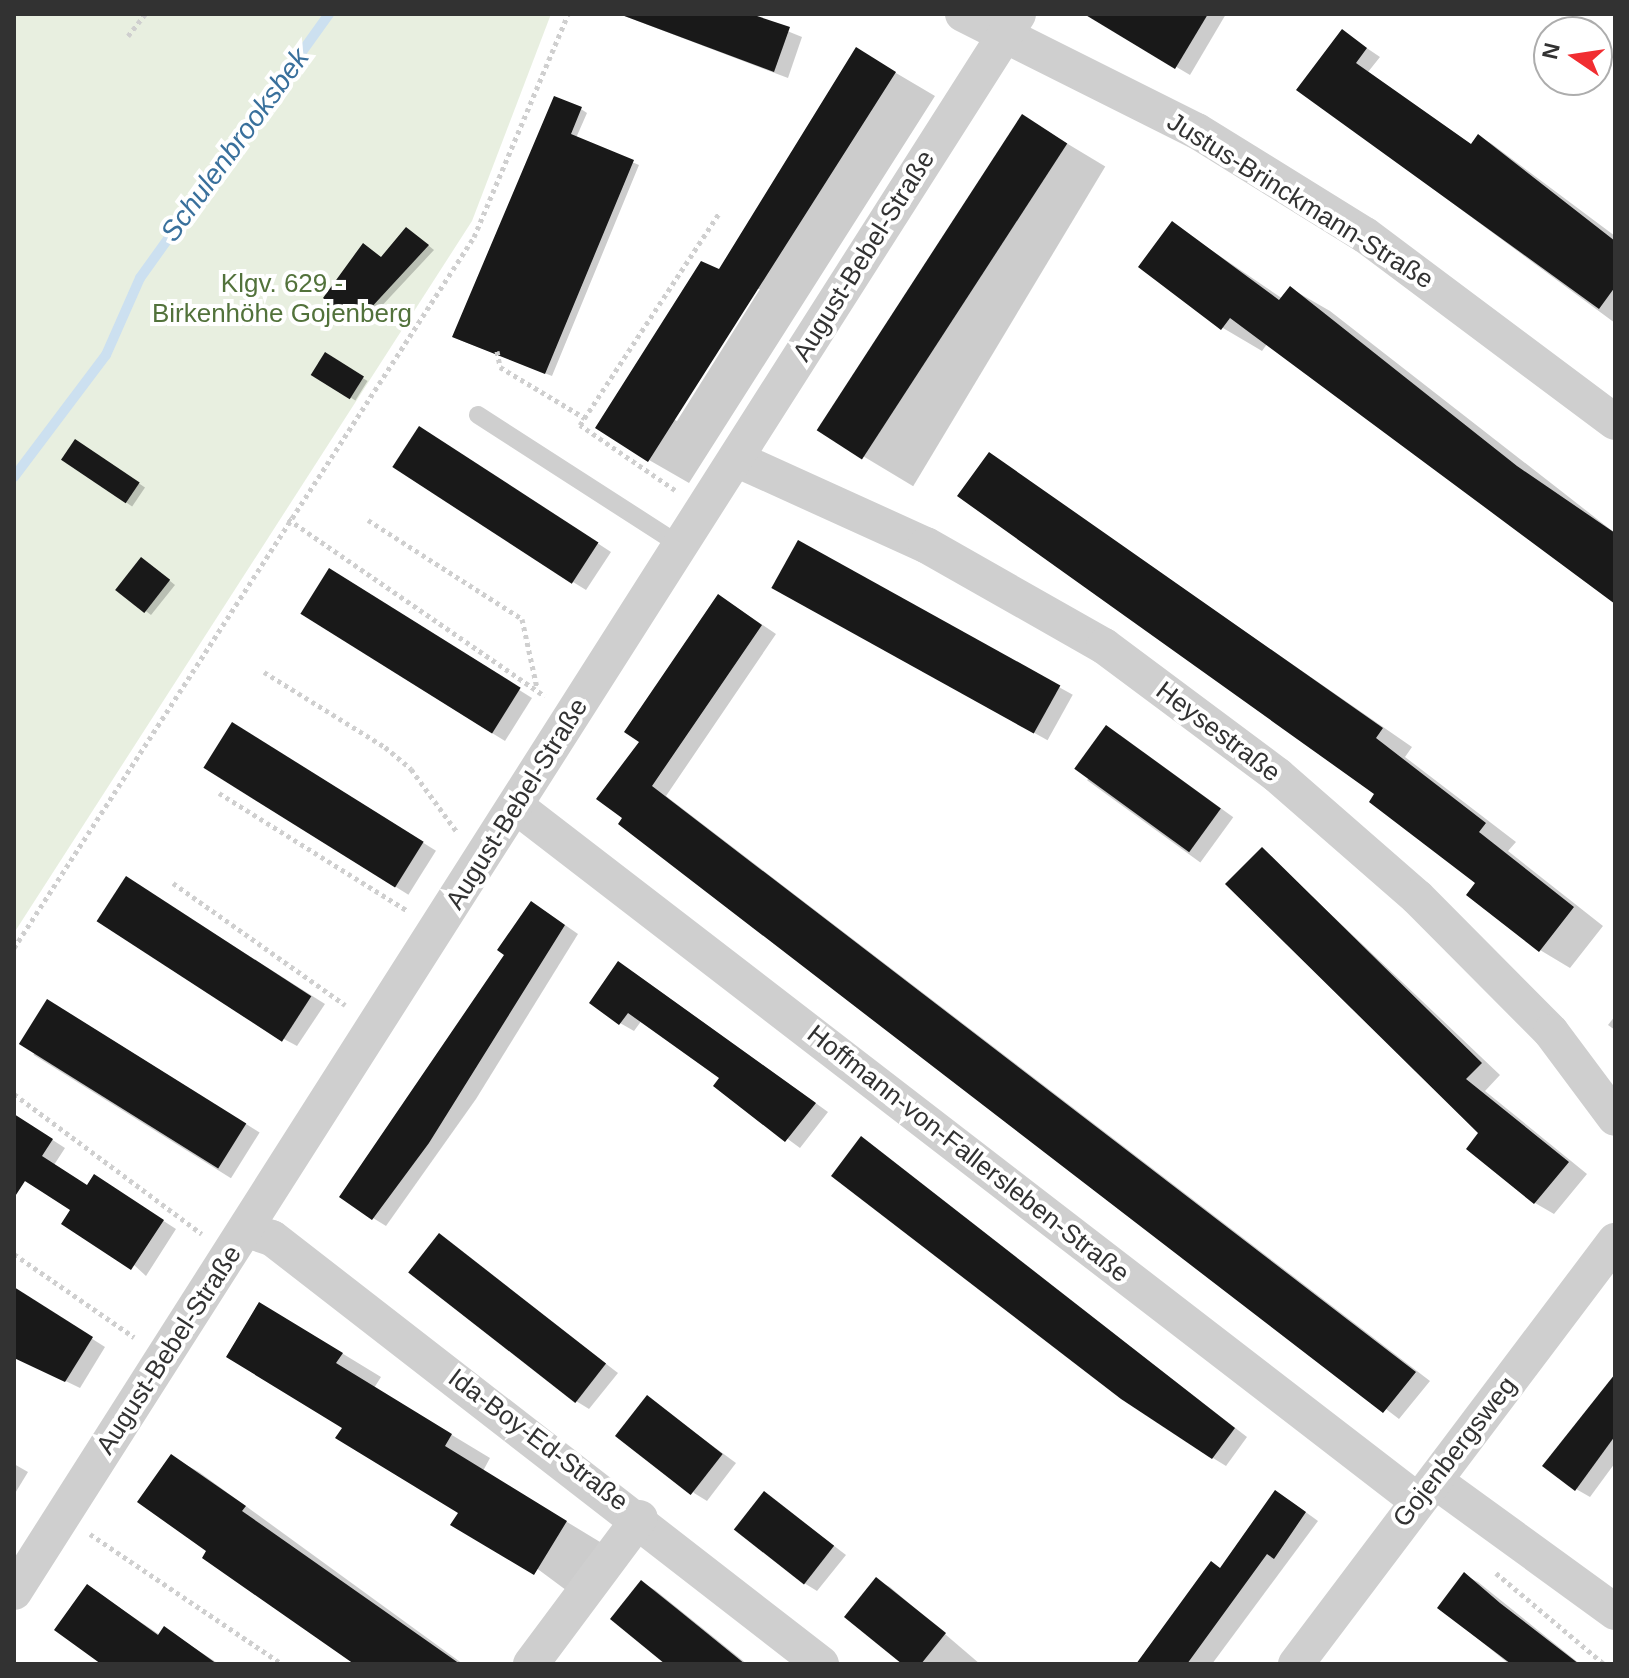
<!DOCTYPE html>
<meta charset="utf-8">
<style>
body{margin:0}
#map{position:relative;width:1629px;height:1678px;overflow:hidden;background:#fff;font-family:Helvetica,sans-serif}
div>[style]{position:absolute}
.green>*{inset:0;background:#e8efe0}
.shadow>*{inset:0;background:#0003;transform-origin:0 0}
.stream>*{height:10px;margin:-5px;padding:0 5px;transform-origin:5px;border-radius:5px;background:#cce0f0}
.building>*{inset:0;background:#191919;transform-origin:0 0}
.path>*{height:5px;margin-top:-2.5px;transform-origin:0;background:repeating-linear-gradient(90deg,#cfcfcf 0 4px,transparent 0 8px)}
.lane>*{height:18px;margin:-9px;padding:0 9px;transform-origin:9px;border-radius:9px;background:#cfcfcf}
.street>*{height:36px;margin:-18px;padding:0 18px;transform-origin:18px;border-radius:18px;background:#cfcfcf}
span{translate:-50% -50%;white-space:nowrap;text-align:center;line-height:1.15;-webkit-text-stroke:8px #fff;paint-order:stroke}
.street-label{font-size:26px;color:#323232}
.park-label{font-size:26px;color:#52723b}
.water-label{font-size:28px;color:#39709c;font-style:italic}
.frame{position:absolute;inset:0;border:16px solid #323232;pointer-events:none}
.north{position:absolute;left:1533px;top:16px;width:80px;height:80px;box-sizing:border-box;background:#fff;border:2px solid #adadad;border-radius:50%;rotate:283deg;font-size:22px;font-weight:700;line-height:32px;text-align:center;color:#323232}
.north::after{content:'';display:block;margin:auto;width:28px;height:36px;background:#f12d31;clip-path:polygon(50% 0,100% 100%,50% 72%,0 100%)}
</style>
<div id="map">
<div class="green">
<div style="clip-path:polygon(14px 14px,551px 14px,472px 221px,14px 933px)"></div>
</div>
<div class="shadow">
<div style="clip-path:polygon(619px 14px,745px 14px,802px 37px,788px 78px)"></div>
<div style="clip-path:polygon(1109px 14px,1226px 14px,1190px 75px,1104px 24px)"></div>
<div style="clip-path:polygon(1343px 32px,1380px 57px,1368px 72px,1472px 145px,1479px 136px,1492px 144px,1615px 236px,1615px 323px,1299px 90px)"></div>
<div style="clip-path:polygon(evenodd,857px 50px,935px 96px,689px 483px,649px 460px,720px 272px,857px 50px,756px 289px,760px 289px,677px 421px,673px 419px,756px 289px)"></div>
<div style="clip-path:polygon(581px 109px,587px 113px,576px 138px,639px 165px,552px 376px,460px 340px)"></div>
<div style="left:1023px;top:117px;width:96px;height:373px;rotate:31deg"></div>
<div style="clip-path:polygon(1173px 224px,1283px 299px,1290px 288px,1330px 311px,1615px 533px,1615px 603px,1267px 344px,1262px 351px,1223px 328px)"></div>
<div style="clip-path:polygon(413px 233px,434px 250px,363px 326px,357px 322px,382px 259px)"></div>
<div style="left:326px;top:355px;width:49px;height:23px;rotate:32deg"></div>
<div style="clip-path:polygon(433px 436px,611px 552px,586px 590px,573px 582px)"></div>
<div style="left:82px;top:445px;width:76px;height:23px;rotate:34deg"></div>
<div style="clip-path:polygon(990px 455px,1412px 747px,1405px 757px,1516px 842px,1508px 851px,1603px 926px,1570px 968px,1540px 950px,1478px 883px)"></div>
<div style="left:799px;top:543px;width:313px;height:52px;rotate:29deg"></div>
<div style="clip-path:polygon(148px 563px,175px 585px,151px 615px,118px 590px)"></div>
<div style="clip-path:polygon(343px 579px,532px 698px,505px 741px,492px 733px)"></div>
<div style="clip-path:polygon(733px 605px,776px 634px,666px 796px,1430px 1381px,1399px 1419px,621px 824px,642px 741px)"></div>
<div style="left:246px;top:732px;width:224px;height:52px;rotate:32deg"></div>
<div style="left:1120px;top:735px;width:140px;height:56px;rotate:36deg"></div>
<div style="clip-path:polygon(1262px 849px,1500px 1075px,1485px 1091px,1587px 1174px,1554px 1214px,1535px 1203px)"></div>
<div style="clip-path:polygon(140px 887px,325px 1004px,297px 1046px,284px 1039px)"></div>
<div style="clip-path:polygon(545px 911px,578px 934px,476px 1099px,386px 1226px,373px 1218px)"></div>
<div style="clip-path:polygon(633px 972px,828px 1112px,800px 1148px,716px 1086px,722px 1077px,642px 1020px,634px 1031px,620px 1023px)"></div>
<div style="left:62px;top:1009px;width:233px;height:54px;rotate:32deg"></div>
<div style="clip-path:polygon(1615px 1016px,1615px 1030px,1608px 1025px)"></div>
<div style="clip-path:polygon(14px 1115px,65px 1148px,54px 1165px,88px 1187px,108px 1185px,176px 1229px,146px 1276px,73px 1209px,14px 1175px)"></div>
<div style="clip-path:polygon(862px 1139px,1247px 1437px,1226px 1466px,1213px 1458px)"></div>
<div style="clip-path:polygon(439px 1236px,618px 1373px,589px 1409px,576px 1401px)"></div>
<div style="clip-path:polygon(14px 1289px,105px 1347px,80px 1388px,14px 1356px)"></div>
<div style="clip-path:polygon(299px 1327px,381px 1377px,374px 1388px,490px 1458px,483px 1471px,605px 1545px,574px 1596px,461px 1512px)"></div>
<div style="clip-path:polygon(1615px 1376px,1615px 1463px,1590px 1497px,1576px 1489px)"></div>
<div style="clip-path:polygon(647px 1398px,736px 1463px,707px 1501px,694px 1493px)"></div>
<div style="clip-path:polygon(172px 1457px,199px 1472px,463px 1664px,357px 1664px,209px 1551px)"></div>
<div style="clip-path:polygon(14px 1464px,28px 1472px,14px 1495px)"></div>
<div style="clip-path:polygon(765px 1493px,846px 1555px,817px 1591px,804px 1583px)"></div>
<div style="clip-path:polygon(1289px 1500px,1318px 1521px,1212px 1664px,1138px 1664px)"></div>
<div style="clip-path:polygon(1464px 1575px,1478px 1582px,1580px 1664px,1509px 1664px,1440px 1608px)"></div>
<div style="clip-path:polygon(876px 1580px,890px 1587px,980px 1664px,906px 1664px)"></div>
<div style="clip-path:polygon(641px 1582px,655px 1590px,747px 1664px,669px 1664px)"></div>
<div style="clip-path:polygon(87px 1586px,160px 1635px,165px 1629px,219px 1664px,107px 1664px)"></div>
</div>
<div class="stream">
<div style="left:14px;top:477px;width:153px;rotate:-53deg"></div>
<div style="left:106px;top:355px;width:84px;rotate:-66.2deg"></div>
<div style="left:140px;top:278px;width:325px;rotate:-54.4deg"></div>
</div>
<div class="building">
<div style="clip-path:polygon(619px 14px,751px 14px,790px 27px,774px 72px)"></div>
<div style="clip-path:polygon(1084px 14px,1208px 14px,1175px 69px)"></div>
<div style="clip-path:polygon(1342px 29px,1367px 48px,1356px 63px,1471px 144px,1478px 134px,1615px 241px,1615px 287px,1599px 309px,1296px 90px)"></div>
<div style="clip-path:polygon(856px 47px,896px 72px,648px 462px,595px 428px,701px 261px,719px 269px)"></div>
<div style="clip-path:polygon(554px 96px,582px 107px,571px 134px,634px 160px,545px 374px,452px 337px)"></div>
<div style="left:1022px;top:114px;width:54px;height:377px;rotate:33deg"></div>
<div style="clip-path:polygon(1172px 221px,1279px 300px,1290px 286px,1517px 466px,1615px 533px,1615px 604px,1230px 318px,1221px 330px,1138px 267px)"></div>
<div style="clip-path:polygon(406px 227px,429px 245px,356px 324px,323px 298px,363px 243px,381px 257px)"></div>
<div style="left:325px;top:352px;width:46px;height:27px;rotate:32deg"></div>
<div style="left:419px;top:426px;width:214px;height:49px;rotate:33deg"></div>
<div style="left:75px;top:439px;width:78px;height:25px;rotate:34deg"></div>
<div style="clip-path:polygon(989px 452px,1383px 728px,1376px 738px,1486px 823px,1479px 832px,1574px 907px,1539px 952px,1466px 895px,1475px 883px,1369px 802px,1374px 794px,957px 496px)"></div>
<div style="left:798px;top:540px;width:300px;height:55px;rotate:29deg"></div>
<div style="left:141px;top:557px;width:37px;height:42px;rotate:38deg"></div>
<div style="left:329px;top:568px;width:226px;height:54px;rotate:32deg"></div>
<div style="clip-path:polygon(718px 594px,762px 625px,652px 786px,1416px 1372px,1383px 1413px,618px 824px,622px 818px,596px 799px,639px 742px,624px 732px)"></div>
<div style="left:232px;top:722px;width:226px;height:54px;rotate:32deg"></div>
<div style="left:1106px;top:725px;width:142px;height:54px;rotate:36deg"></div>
<div style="clip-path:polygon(1262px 847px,1482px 1063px,1466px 1079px,1569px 1162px,1534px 1204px,1466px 1149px,1478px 1133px,1225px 884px)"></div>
<div style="left:126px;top:876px;width:221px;height:54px;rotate:33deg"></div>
<div style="clip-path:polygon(531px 901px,565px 925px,429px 1143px,372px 1220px,339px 1197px,504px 955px,497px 950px)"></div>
<div style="clip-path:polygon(618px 961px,816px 1103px,785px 1142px,713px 1086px,719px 1078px,628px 1013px,619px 1025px,589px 1003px)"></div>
<div style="left:47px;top:999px;width:235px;height:53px;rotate:32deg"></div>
<div style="clip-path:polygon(14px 1114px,53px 1139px,42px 1156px,87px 1185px,94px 1174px,164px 1220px,131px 1270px,61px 1224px,70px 1210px,25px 1181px,14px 1198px)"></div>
<div style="clip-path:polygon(861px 1136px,1235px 1428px,1212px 1459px,1121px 1399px,831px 1176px)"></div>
<div style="left:439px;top:1233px;width:212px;height:50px;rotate:38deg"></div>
<div style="clip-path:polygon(14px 1287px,93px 1337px,65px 1382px,14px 1358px)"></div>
<div style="clip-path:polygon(259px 1302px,343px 1353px,336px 1363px,452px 1434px,445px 1446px,567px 1521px,534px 1575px,450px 1525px,458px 1513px,335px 1438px,342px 1428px,226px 1357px)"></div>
<div style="clip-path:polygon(1615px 1374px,1615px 1436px,1575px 1491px,1542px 1466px)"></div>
<div style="left:647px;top:1395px;width:96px;height:52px;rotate:38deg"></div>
<div style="clip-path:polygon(171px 1454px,246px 1506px,242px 1511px,460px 1664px,354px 1664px,202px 1558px,206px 1551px,137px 1502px)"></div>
<div style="clip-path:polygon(1275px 1490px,1306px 1512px,1274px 1559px,1267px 1554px,1187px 1664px,1136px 1664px,1211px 1561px,1220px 1568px)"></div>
<div style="left:764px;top:1491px;width:89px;height:49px;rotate:38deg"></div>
<div style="clip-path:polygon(1464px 1572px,1500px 1603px,1579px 1664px,1511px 1664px,1437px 1608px)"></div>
<div style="clip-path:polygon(876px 1577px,946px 1633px,921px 1664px,902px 1664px,844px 1617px)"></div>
<div style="clip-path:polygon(641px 1580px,676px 1608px,745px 1664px,665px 1664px,610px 1619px)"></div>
<div style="clip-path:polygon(87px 1584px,158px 1635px,164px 1626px,217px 1664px,101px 1664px,54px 1630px)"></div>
</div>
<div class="path">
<div style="left:128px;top:36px;width:28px;rotate:-52deg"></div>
<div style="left:497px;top:351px;width:16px;rotate:79deg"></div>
<div style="left:500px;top:367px;width:99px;rotate:31deg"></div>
<div style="left:675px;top:490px;width:115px;rotate:-145.6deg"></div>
<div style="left:580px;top:425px;width:254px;rotate:-56.7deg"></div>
<div style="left:288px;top:519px;width:312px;rotate:34.6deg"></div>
<div style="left:368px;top:520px;width:183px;rotate:32.7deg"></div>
<div style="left:522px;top:619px;width:71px;rotate:77.7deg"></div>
<div style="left:264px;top:672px;width:142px;rotate:31.8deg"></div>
<div style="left:385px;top:747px;width:34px;rotate:40deg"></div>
<div style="left:411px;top:769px;width:78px;rotate:53.9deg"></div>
<div style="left:219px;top:793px;width:223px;rotate:32deg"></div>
<div style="left:173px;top:883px;width:211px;rotate:35.3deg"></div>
<div style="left:14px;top:948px;width:847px;rotate:-57.1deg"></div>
<div style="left:474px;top:237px;width:242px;rotate:-67.1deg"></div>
<div style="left:14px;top:1094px;width:234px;rotate:36.7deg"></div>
<div style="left:14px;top:1254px;width:146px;rotate:34.7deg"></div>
<div style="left:90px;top:1534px;width:232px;rotate:34.1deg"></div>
<div style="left:1496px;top:1573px;width:141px;rotate:40.1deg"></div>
</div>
<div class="lane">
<div style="left:478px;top:415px;width:240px;rotate:32.8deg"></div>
</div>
<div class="street">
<div style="left:963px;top:14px;width:262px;rotate:26.6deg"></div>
<div style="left:1197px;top:131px;width:198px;rotate:31.8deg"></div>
<div style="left:1365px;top:235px;width:312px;rotate:36.8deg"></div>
<div style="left:736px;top:459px;width:209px;rotate:24.4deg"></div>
<div style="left:926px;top:545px;width:205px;rotate:29.6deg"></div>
<div style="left:1104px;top:646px;width:216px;rotate:36.7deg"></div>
<div style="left:1277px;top:775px;width:186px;rotate:41.1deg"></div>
<div style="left:1417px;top:897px;width:190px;rotate:45.2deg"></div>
<div style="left:1551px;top:1032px;width:107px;rotate:53.3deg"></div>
<div style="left:517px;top:807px;width:1137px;rotate:37.61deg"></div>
<div style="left:247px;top:1230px;width:26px;rotate:18deg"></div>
<div style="left:272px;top:1238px;width:695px;rotate:37.81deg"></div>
<div style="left:1435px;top:1481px;width:223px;rotate:36deg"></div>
<div style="left:14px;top:1592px;width:1870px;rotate:-57.53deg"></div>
<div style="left:531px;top:1664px;width:182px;rotate:-53.3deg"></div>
<div style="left:1296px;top:1664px;width:530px;rotate:-52.98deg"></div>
</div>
<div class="street-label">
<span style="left:1300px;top:201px;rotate:32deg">Justus-Brinckmann-Straße</span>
<span style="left:864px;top:256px;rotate:-58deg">August-Bebel-Straße</span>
<span style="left:1218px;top:732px;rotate:37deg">Heysestraße</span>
<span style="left:517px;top:804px;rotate:-58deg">August-Bebel-Straße</span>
<span style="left:968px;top:1154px;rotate:38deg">Hoffmann-von-Fallersleben-Straße</span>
<span style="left:169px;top:1350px;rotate:-57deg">August-Bebel-Straße</span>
<span style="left:538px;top:1440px;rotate:37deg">Ida-Boy-Ed-Straße</span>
<span style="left:1455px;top:1452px;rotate:-52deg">Gojenbergsweg</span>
</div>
<div class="park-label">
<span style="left:282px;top:299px">Klgv. 629 -<br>Birkenhöhe Gojenberg</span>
</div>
<div class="water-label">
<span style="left:235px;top:145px;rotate:-54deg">Schulenbrooksbek</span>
</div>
<div class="frame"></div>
<div class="north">N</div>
</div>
